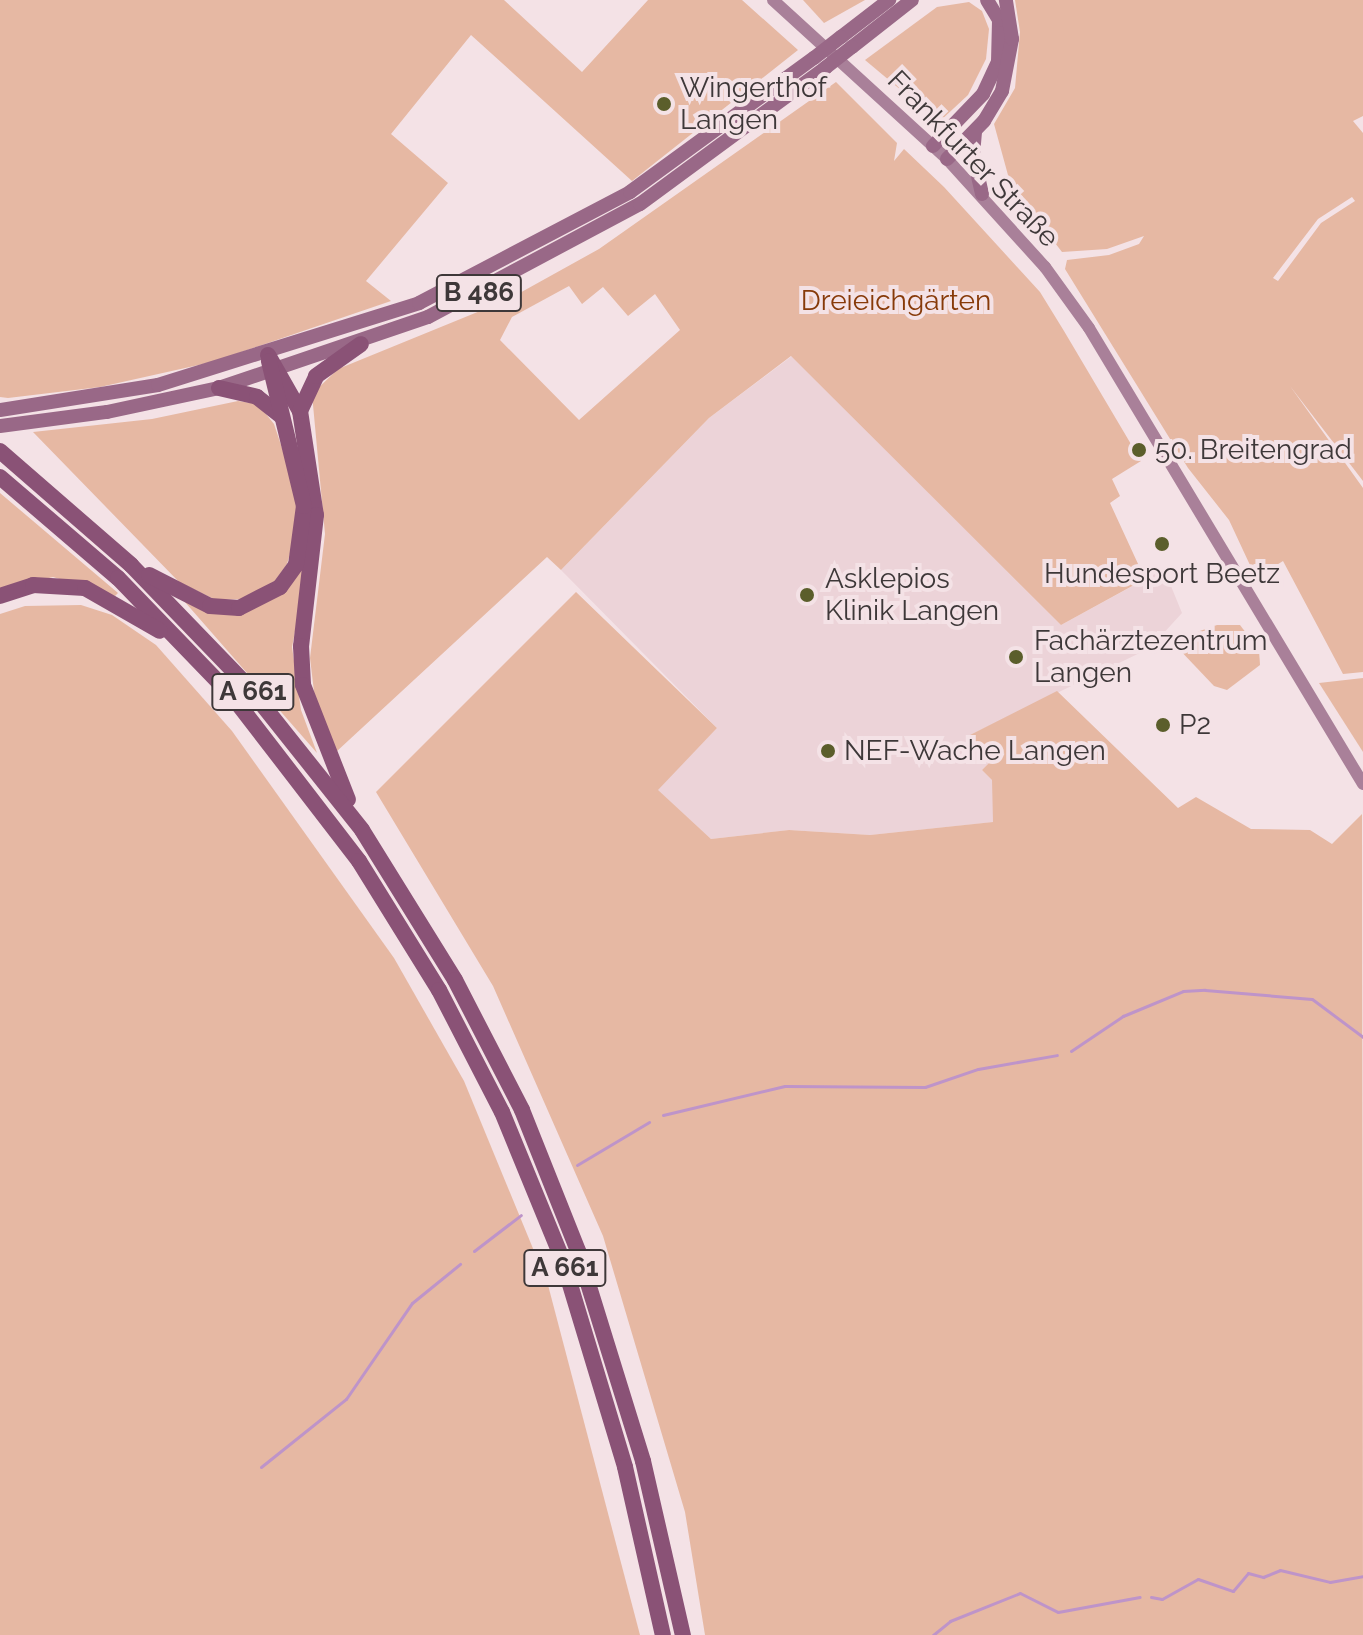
<!DOCTYPE html>
<meta charset="utf-8">
<style>
body{margin:0}
#map{position:relative;width:1363px;height:1635px;overflow:hidden;background:#f4e2e6;font-family:Raleway,sans-serif}
div>[style]{position:absolute}
.built>*{inset:0;background:#ecd3d8}
.green>*{inset:0;background:#e6b8a3}
.stream>*{height:3px;margin:-1.5px;padding:0 1.5px;transform-origin:1.5px;border-radius:1.5px;background:#be94c9}
.secondary>*{height:12px;margin:-6px;padding:0 6px;transform-origin:6px;border-radius:6px;background:#a98099}
.primary>*{height:14px;margin:-7px;padding:0 7px;transform-origin:7px;border-radius:7px;background:#996887}
.motorway>*{height:16px;margin:-8px;padding:0 8px;transform-origin:8px;border-radius:8px;background:#8a5276}
.primary-bridge>*{height:14px;margin:-7px;padding:0 7px;transform-origin:7px;border-radius:7px;background:#996887}
.dots>*{width:22px;height:22px;translate:-50% -50%;box-sizing:border-box;border:4px solid #f4e2e6;border-radius:50%}
span{translate:-50% -50%;white-space:nowrap;text-align:center;line-height:1.15;-webkit-text-stroke:8px #f4e2e6;paint-order:stroke}
.shield-label span{padding:2px 6px;background:#f4e2e6;border:2px solid;border-radius:6px;-webkit-text-stroke-width:0}
.shield-label{font-size:26px;color:#3e3839;font-weight:700}
.poi-label{font-size:28px;color:#3e3839}
.left{translate:0 -50%;text-align:left}
.street-label{font-size:28px;color:#3e3839}
.park-label{font-size:28px;color:#873a09}
</style>
<div id="map">
<div class="built">
<div style="clip-path:polygon(792px 356px,1061px 625px,1164px 569px,1182px 613px,1150px 648px,968px 736px,992px 760px,982px 770px,993px 781px,994px 822px,870px 835px,789px 830px,711px 839px,657px 790px,717px 728px,561px 570px,709px 418px)"></div>
</div>
<div class="green">
<div style="clip-path:polygon(0 0,504px 0,582px 72px,648px 0,742px 0,798px 50px,632px 181px,471px 35px,391px 134px,448px 183px,366px 281px,391px 301px,212px 362px,100px 387px,8px 398px,0 397px)"></div>
<div style="clip-path:polygon(803px 0,865px 0,824px 23px)"></div>
<div style="clip-path:polygon(evenodd,1015px 0,1363px 0,1363px 116px,1353px 121px,1363px 133px,1363px 481px,1290px 386px,1363px 488px,1363px 672px,1343px 674px,1283px 561px,1256px 578px,1229px 520px,1188px 468px,1065px 269px,1067px 260px,1109px 255px,1139px 244px,1144px 236px,1107px 249px,1062px 252px,1011px 186px,994px 124px,1015px 88px,1020px 32px,1015px 0,1352px 197px,1355px 201px,1321px 223px,1278px 281px,1273px 278px,1318px 219px,1352px 197px)"></div>
<div style="clip-path:polygon(969px 2px,982px 11px,989px 29px,986px 59px,968px 95px,939px 122px,865px 60px,937px 7px)"></div>
<div style="clip-path:polygon(evenodd,836px 82px,897px 143px,894px 161px,904px 149px,944px 187px,1040px 292px,1064px 331px,1141px 461px,1112px 479px,1120px 496px,1110px 503px,1145px 579px,1061px 625px,791px 356px,709px 418px,561px 570px,547px 557px,336px 752px,315px 700px,310px 658px,325px 534px,312px 394px,338px 369px,507px 300px,599px 249px,836px 82px,569px 286px,582px 304px,603px 287px,628px 316px,655px 294px,680px 330px,579px 420px,500px 340px,512px 317px,569px 286px)"></div>
<div style="clip-path:polygon(238px 401px,258px 404px,274px 424px,296px 490px,299px 522px,287px 564px,275px 581px,244px 599px,216px 600px,179px 582px,33px 432px,152px 419px)"></div>
<div style="clip-path:polygon(0 493px,118px 593px,115px 596px,53px 577px,0 590px)"></div>
<div style="clip-path:polygon(308px 564px,292px 647px,301px 710px,317px 753px,184px 601px,233px 615px)"></div>
<div style="clip-path:polygon(576px 592px,717px 728px,658px 790px,711px 839px,789px 830px,870px 835px,993px 822px,992px 780px,982px 770px,992px 760px,968px 736px,1057px 691px,1178px 808px,1196px 797px,1251px 829px,1310px 830px,1332px 844px,1362px 814px,1363px 1635px,705px 1635px,685px 1512px,603px 1236px,493px 986px,376px 792px)"></div>
<div style="clip-path:polygon(81px 605px,112px 615px,156px 645px,232px 731px,394px 958px,464px 1081px,548px 1285px,640px 1635px,0 1635px,0 614px,25px 606px)"></div>
<div style="clip-path:polygon(1217px 625px,1240px 625px,1259px 650px,1260px 665px,1227px 690px,1214px 686px,1176px 646px,1180px 638px)"></div>
<div style="clip-path:polygon(1363px 678px,1363px 752px,1319px 683px)"></div>
</div>
<div class="stream">
<div style="left:1071px;top:1051px;width:63px;rotate:-33.9deg"></div>
<div style="left:1123px;top:1016px;width:65px;rotate:-22.6deg"></div>
<div style="left:1183px;top:991px;width:22px;rotate:-3deg"></div>
<div style="left:1205px;top:990px;width:107px;rotate:4.8deg"></div>
<div style="left:1312px;top:999px;width:64px;rotate:36.7deg"></div>
<div style="left:663px;top:1115px;width:125px;rotate:-13.4deg"></div>
<div style="left:785px;top:1086px;width:140px;rotate:0.4deg"></div>
<div style="left:925px;top:1087px;width:56px;rotate:-18.8deg"></div>
<div style="left:978px;top:1069px;width:80px;rotate:-10deg"></div>
<div style="left:577px;top:1165px;width:84px;rotate:-30.8deg"></div>
<div style="left:474px;top:1251px;width:59px;rotate:-37.5deg"></div>
<div style="left:261px;top:1467px;width:109px;rotate:-38.7deg"></div>
<div style="left:346px;top:1399px;width:116px;rotate:-55.5deg"></div>
<div style="left:412px;top:1303px;width:62px;rotate:-39.1deg"></div>
<div style="left:1151px;top:1597px;width:11px;rotate:10deg"></div>
<div style="left:1162px;top:1599px;width:41px;rotate:-29.1deg"></div>
<div style="left:1198px;top:1579px;width:37px;rotate:19deg"></div>
<div style="left:1233px;top:1591px;width:23px;rotate:-50deg"></div>
<div style="left:1248px;top:1573px;width:16px;rotate:15deg"></div>
<div style="left:1263px;top:1577px;width:18px;rotate:-22deg"></div>
<div style="left:1280px;top:1570px;width:51px;rotate:13.5deg"></div>
<div style="left:1330px;top:1582px;width:34px;rotate:-10deg"></div>
<div style="left:933px;top:1635px;width:22px;rotate:-39deg"></div>
<div style="left:950px;top:1621px;width:75px;rotate:-21.8deg"></div>
<div style="left:1020px;top:1593px;width:42px;rotate:26.6deg"></div>
<div style="left:1058px;top:1612px;width:83px;rotate:-10.4deg"></div>
</div>
<div class="secondary">
<div style="left:773px;top:0;width:236px;rotate:42.4deg"></div>
<div style="left:947px;top:159px;width:146px;rotate:47.8deg"></div>
<div style="left:1045px;top:267px;width:75px;rotate:54.2deg"></div>
<div style="left:1089px;top:328px;width:532px;rotate:59deg"></div>
</div>
<div class="primary">
<div style="left:841px;top:37px;width:61px;rotate:-37.6deg"></div>
<div style="left:852px;top:47px;width:76px;rotate:-38.1deg"></div>
<div style="left:975px;top:132px;width:22px;rotate:95deg"></div>
<div style="left:973px;top:154px;width:41px;rotate:77.3deg"></div>
<div style="left:933px;top:146px;width:72px;rotate:-46.1deg"></div>
<div style="left:983px;top:94px;width:35px;rotate:-65deg"></div>
<div style="left:998px;top:62px;width:42px;rotate:-88.6deg"></div>
<div style="left:999px;top:20px;width:23px;rotate:-121deg"></div>
<div style="left:947px;top:159px;width:53px;rotate:-45.8deg"></div>
<div style="left:984px;top:121px;width:35px;rotate:-59deg"></div>
<div style="left:1002px;top:91px;width:53px;rotate:-79.1deg"></div>
<div style="left:1012px;top:39px;width:39px;rotate:-99deg"></div>
<div style="left:0;top:410px;width:160px;rotate:-9deg"></div>
<div style="left:158px;top:385px;width:274px;rotate:-17.4deg"></div>
<div style="left:419px;top:303px;width:238px;rotate:-27.7deg"></div>
<div style="left:630px;top:192px;width:228px;rotate:-36.1deg"></div>
<div style="left:0;top:426px;width:108px;rotate:-7.5deg"></div>
<div style="left:107px;top:412px;width:115px;rotate:-12.1deg"></div>
<div style="left:219px;top:388px;width:221px;rotate:-18.8deg"></div>
<div style="left:428px;top:317px;width:240px;rotate:-28.1deg"></div>
<div style="left:640px;top:204px;width:230px;rotate:-36.3deg"></div>
</div>
<div class="motorway">
<div style="left:268px;top:355px;width:64px;rotate:60.3deg"></div>
<div style="left:300px;top:411px;width:105px;rotate:81.3deg"></div>
<div style="left:316px;top:515px;width:132px;rotate:96.5deg"></div>
<div style="left:301px;top:646px;width:39px;rotate:87deg"></div>
<div style="left:303px;top:685px;width:123px;rotate:68.6deg"></div>
<div style="left:219px;top:388px;width:39px;rotate:13deg"></div>
<div style="left:257px;top:397px;width:31px;rotate:38deg"></div>
<div style="left:300px;top:411px;width:38px;rotate:-65deg"></div>
<div style="left:316px;top:376px;width:55px;rotate:-35.4deg"></div>
<div style="left:0;top:451px;width:174px;rotate:41deg"></div>
<div style="left:131px;top:565px;width:165px;rotate:46deg"></div>
<div style="left:246px;top:684px;width:186px;rotate:51.5deg"></div>
<div style="left:362px;top:830px;width:176px;rotate:58.2deg"></div>
<div style="left:455px;top:980px;width:146px;rotate:62.7deg"></div>
<div style="left:522px;top:1110px;width:152px;rotate:68.3deg"></div>
<div style="left:578px;top:1251px;width:220px;rotate:72.8deg"></div>
<div style="left:643px;top:1461px;width:179px;rotate:77.1deg"></div>
<div style="left:0;top:477px;width:155px;rotate:40.6deg"></div>
<div style="left:118px;top:578px;width:164px;rotate:46deg"></div>
<div style="left:232px;top:696px;width:208px;rotate:52.4deg"></div>
<div style="left:359px;top:861px;width:152px;rotate:58.2deg"></div>
<div style="left:439px;top:990px;width:137px;rotate:62.7deg"></div>
<div style="left:502px;top:1112px;width:158px;rotate:67.7deg"></div>
<div style="left:562px;top:1258px;width:218px;rotate:73.2deg"></div>
<div style="left:625px;top:1467px;width:172px;rotate:77.3deg"></div>
<div style="left:149px;top:575px;width:68px;rotate:26.9deg"></div>
<div style="left:210px;top:606px;width:29px;rotate:4deg"></div>
<div style="left:239px;top:608px;width:46px;rotate:-27.1deg"></div>
<div style="left:280px;top:587px;width:27px;rotate:-54deg"></div>
<div style="left:296px;top:565px;width:60px;rotate:-82.3deg"></div>
<div style="left:304px;top:506px;width:149px;rotate:-103.6deg"></div>
<div style="left:0;top:596px;width:35px;rotate:-18deg"></div>
<div style="left:33px;top:585px;width:52px;rotate:3.3deg"></div>
<div style="left:85px;top:588px;width:86px;rotate:29.8deg"></div>
</div>
<div class="primary-bridge">
<div style="left:814px;top:58px;width:34px;rotate:-38deg"></div>
<div style="left:825px;top:68px;width:34px;rotate:-38deg"></div>
</div>
<div class="dots">
<div style="left:664px;top:104px;background:#5b5e2b"></div>
<div style="left:1139px;top:450px;background:#5b5e2b"></div>
<div style="left:1162px;top:544px;background:#5b5e2b"></div>
<div style="left:807px;top:595px;background:#5b5e2b"></div>
<div style="left:1016px;top:657px;background:#5b5e2b"></div>
<div style="left:1163px;top:725px;background:#5b5e2b"></div>
<div style="left:828px;top:751px;background:#5b5e2b"></div>
</div>
<div class="shield-label">
<span style="left:479px;top:293px">B 486</span>
<span style="left:253px;top:692px">A 661</span>
<span style="left:565px;top:1268px">A 661</span>
</div>
<div class="poi-label">
<span class="left" style="left:680px;top:104px">Wingerthof<br>Langen</span>
<span class="left" style="left:1155px;top:450px">50. Breitengrad</span>
<span style="left:1162px;top:574px">Hundesport Beetz</span>
<span class="left" style="left:825px;top:595px">Asklepios<br>Klinik Langen</span>
<span class="left" style="left:1034px;top:657px">Fachärztezentrum<br>Langen</span>
<span class="left" style="left:1179px;top:725px">P2</span>
<span class="left" style="left:844px;top:751px">NEF-Wache Langen</span>
</div>
<div class="street-label">
<span style="left:973px;top:159px;rotate:46deg">Frankfurter Straße</span>
</div>
<div class="park-label">
<span style="left:896px;top:301px">Dreieichgärten</span>
</div>
</div>
